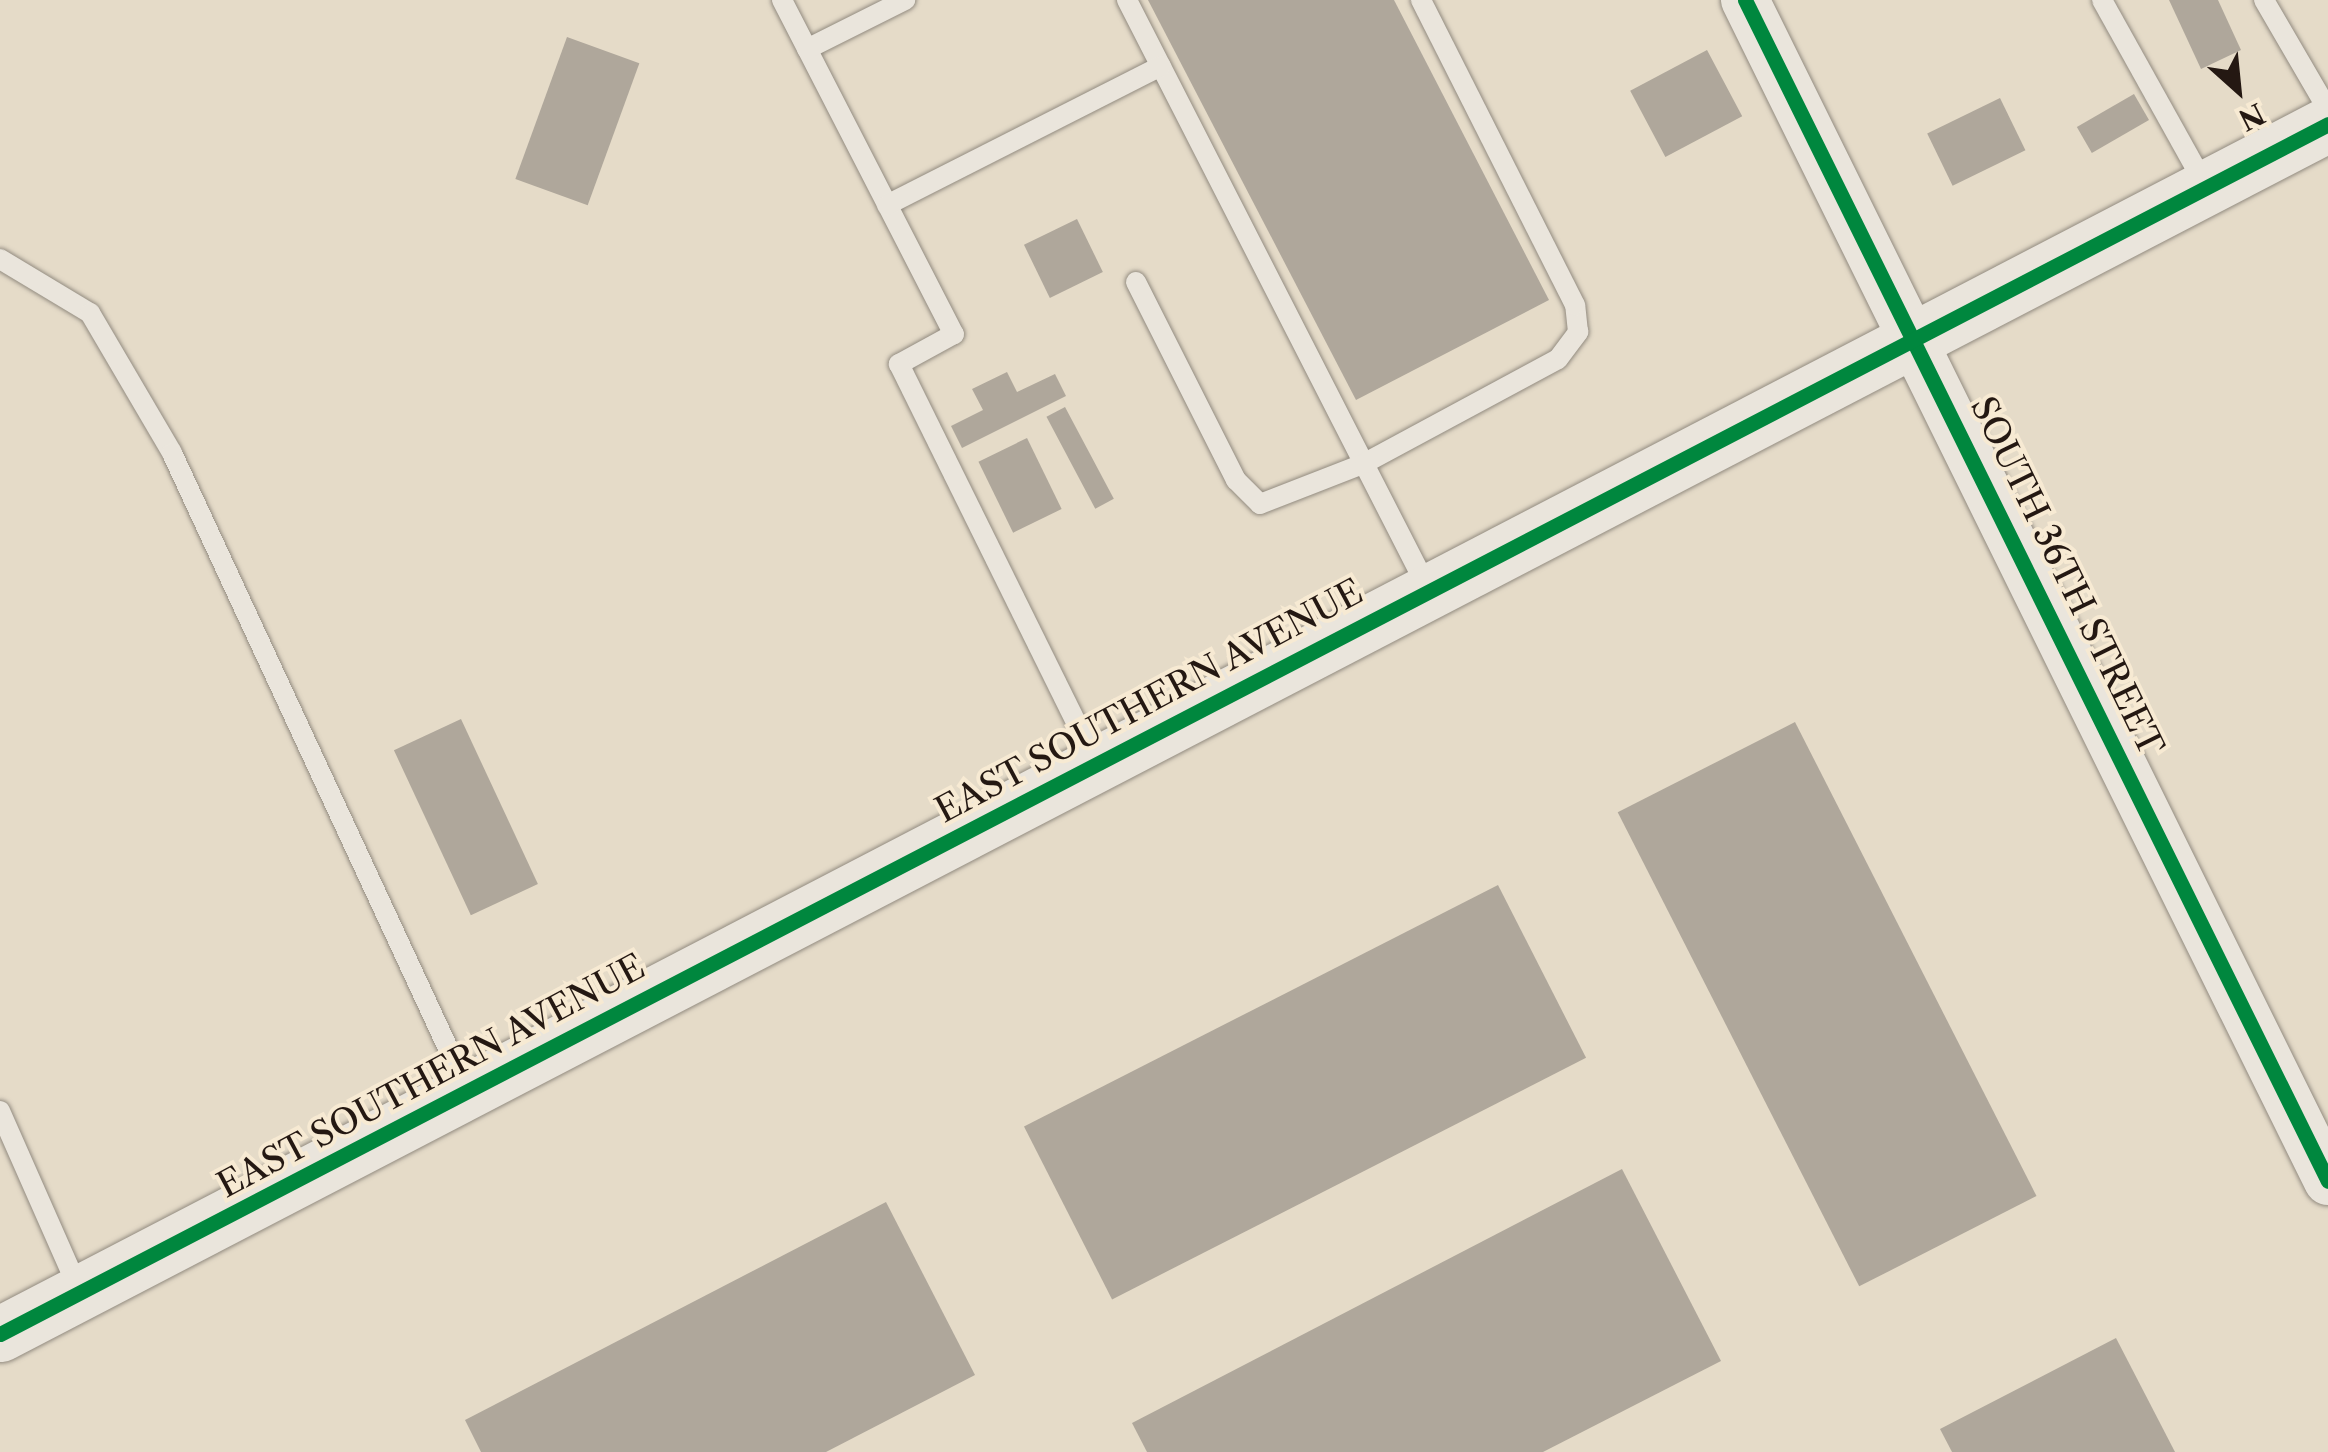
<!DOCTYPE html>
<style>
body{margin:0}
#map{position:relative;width:2328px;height:1452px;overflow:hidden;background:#e5dbc8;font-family:"Libre Caslon Text",serif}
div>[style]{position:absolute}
.building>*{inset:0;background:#afa79b;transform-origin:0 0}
.roads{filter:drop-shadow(0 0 2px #928b80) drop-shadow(0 0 2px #928b80)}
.service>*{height:20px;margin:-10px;padding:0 10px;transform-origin:10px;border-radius:10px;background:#eae5dc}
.tertiary>*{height:48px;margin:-24px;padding:0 24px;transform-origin:24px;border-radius:24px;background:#eae5dc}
.secondary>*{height:55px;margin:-27.5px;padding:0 27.5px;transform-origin:27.5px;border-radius:27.5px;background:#eae5dc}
.cycleway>*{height:15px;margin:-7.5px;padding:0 7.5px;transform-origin:7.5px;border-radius:7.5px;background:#00873e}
span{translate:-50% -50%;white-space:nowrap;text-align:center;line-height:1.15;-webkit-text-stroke:8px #f7ead3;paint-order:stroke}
.street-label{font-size:35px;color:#241812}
.north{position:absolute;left:2188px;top:40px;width:100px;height:100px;-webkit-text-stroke:8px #f7ead3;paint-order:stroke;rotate:153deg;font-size:28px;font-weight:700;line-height:40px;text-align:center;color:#241812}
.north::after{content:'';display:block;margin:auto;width:35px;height:45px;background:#241812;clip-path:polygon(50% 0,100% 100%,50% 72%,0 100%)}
</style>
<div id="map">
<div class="building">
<div style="clip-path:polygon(1148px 0,1394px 0,1549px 300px,1356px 400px)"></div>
<div style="clip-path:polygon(2169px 0,2218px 0,2241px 50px,2201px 69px)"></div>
<div style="left:567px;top:37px;width:77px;height:151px;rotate:20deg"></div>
<div style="left:1707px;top:50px;width:75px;height:87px;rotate:62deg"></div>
<div style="left:2134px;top:94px;width:30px;height:66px;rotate:60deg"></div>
<div style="left:2000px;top:98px;width:58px;height:81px;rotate:64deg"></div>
<div style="left:1077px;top:219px;width:59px;height:59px;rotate:64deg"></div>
<div style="clip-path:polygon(1007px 372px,1017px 392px,1055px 374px,1066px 396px,962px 448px,951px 426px,983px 410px,972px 389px)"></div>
<div style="left:1065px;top:407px;width:104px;height:21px;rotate:62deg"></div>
<div style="left:1027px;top:438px;width:79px;height:54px;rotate:64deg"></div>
<div style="left:461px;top:719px;width:182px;height:74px;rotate:65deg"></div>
<div style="left:1795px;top:722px;width:532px;height:199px;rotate:63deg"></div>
<div style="left:1498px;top:885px;width:194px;height:532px;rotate:63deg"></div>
<div style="clip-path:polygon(1622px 1169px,1721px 1361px,1543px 1452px,1147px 1452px,1132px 1423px)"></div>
<div style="clip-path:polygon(886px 1202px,975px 1375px,826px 1452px,481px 1452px,465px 1420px)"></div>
<div style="clip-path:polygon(2116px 1338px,2175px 1452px,1952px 1452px,1940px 1429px)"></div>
</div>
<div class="roads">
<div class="service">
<div style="left:782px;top:0;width:376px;rotate:62.8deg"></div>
<div style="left:954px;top:334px;width:63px;rotate:151.4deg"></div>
<div style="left:899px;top:364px;width:442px;rotate:63.7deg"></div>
<div style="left:1127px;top:0;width:661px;rotate:62.93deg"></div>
<div style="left:2102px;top:0;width:212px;rotate:60.9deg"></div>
<div style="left:2264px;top:0;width:127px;rotate:59.8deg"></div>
<div style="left:807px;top:49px;width:110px;rotate:-26.6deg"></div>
<div style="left:887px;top:205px;width:307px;rotate:-26.9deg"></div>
<div style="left:0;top:259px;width:105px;rotate:31deg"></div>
<div style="left:90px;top:313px;width:162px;rotate:59.6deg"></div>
<div style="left:172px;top:453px;width:701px;rotate:65.12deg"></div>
<div style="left:1136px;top:282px;width:222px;rotate:63.2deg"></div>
<div style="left:1236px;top:480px;width:34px;rotate:45deg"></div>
<div style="left:1260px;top:504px;width:113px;rotate:-21.3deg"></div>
<div style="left:1365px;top:463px;width:219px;rotate:-28.3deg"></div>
<div style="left:1558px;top:359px;width:34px;rotate:-53deg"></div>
<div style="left:1578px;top:332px;width:27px;rotate:-96deg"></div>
<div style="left:1575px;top:305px;width:342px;rotate:-116.8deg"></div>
<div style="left:0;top:1111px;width:196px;rotate:66.2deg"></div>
</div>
<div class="tertiary">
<div style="left:1745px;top:0;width:1317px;rotate:63.73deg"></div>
</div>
<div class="secondary">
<div style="left:0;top:1334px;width:2624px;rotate:-27.46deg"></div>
</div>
</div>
<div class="cycleway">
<div style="left:1745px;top:0;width:1317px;rotate:63.73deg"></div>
<div style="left:0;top:1334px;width:2624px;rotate:-27.46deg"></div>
</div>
<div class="street-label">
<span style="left:2067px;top:576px;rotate:64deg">SOUTH 36TH STREET</span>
<span style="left:1149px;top:701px;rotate:-28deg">EAST SOUTHERN AVENUE</span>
<span style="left:431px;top:1076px;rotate:-28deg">EAST SOUTHERN AVENUE</span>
</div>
<div class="north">N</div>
</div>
